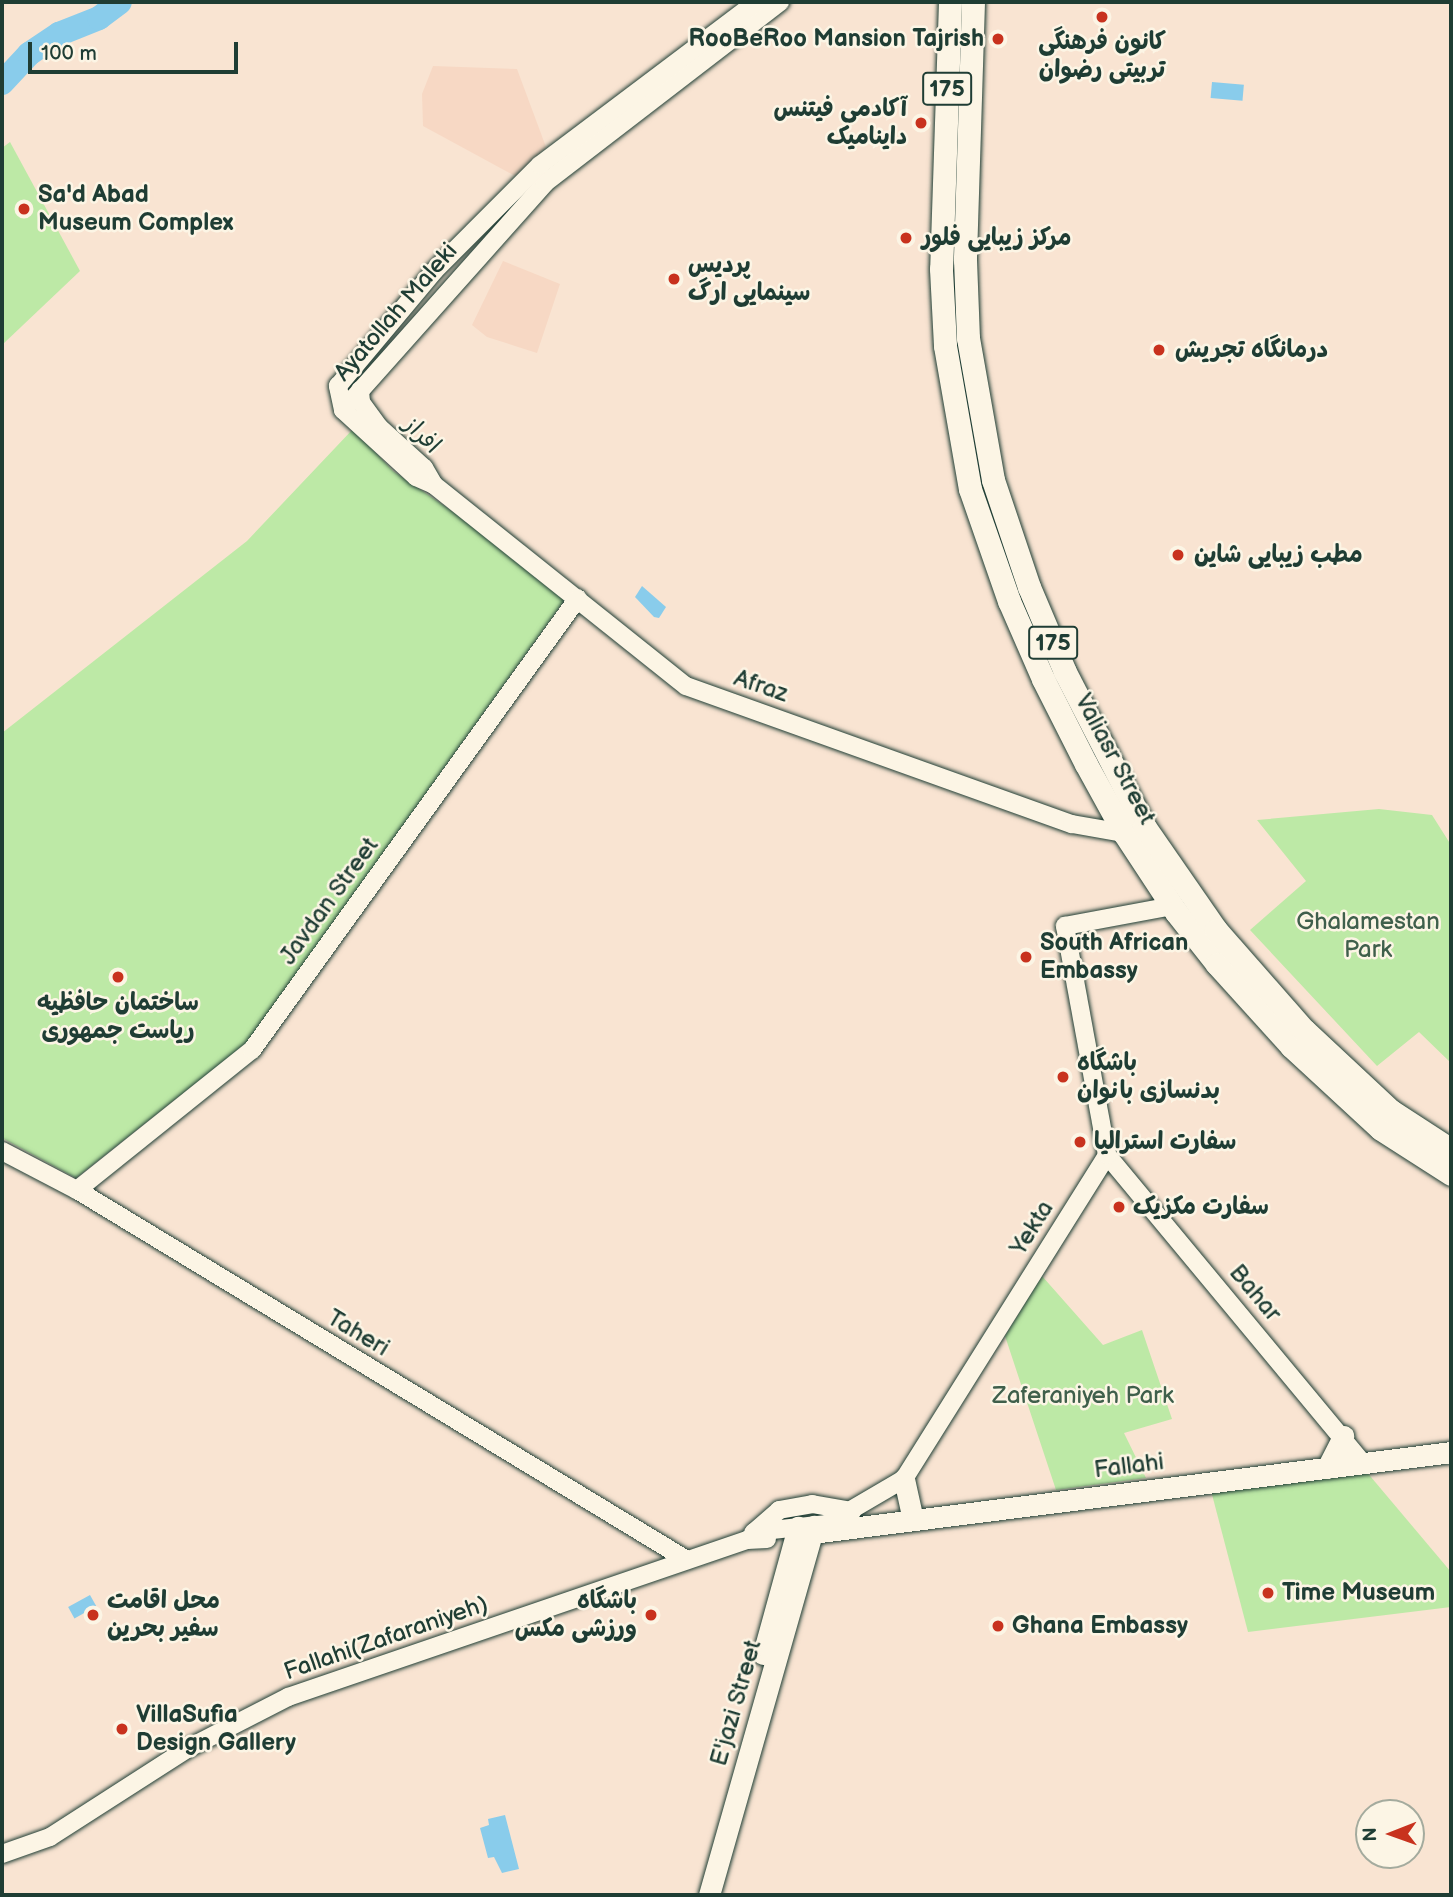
<!DOCTYPE html>
<meta charset="utf-8">
<style>
body{margin:0}
#map{position:relative;width:1453px;height:1897px;overflow:hidden;background:#f9e4d2;font-family:"Balsamiq Sans","Playpen Sans Arabic",sans-serif}
div>[style]{position:absolute}
.built>*{inset:0;background:#f7d8c4}
.green>*{inset:0;background:#bde9a6}
.water>*{inset:0;background:#89cceb;transform-origin:0 0}
.river>*{height:24px;margin:-12px;padding:0 12px;transform-origin:12px;border-radius:12px;background:#89cceb}
.roads{filter:drop-shadow(0 0 2px #1f3d34) drop-shadow(0 0 2px #1f3d34)}
.tertiary>*{height:18px;margin:-9px;padding:0 9px;transform-origin:9px;border-radius:9px;background:#fcf5e5}
.secondary>*{height:21px;margin:-10.5px;padding:0 10.5px;transform-origin:10.5px;border-radius:10.5px;background:#fcf5e5}
.primary>*{height:23px;margin:-11.5px;padding:0 11.5px;transform-origin:11.5px;border-radius:11.5px;background:#fcf5e5}
.dots>*{width:19px;height:19px;translate:-50% -50%;box-sizing:border-box;border:4px solid #fcf5e5;border-radius:50%}
span{translate:-50% -50%;white-space:nowrap;text-align:center;line-height:1.15;-webkit-text-stroke:5px #fcf5e5;paint-order:stroke}
.shield-label span{padding:2px 5px;background:#fcf5e5;border:2px solid;border-radius:5px;-webkit-text-stroke-width:0}
.shield-label{font-size:23px;color:#1f3d34;font-weight:700}
.poi-label{font-size:24px;color:#1f3d34;font-weight:700}
.right{translate:-100% -50%;text-align:right}
.left{translate:0 -50%;text-align:left}
.street-label{font-size:24px;color:#1f3d34}
.park-label{font-size:24px;color:#3f5f4b}
.frame{position:absolute;inset:0;border:4px solid #1f3d34;pointer-events:none}
.north{position:absolute;left:1355px;top:1799px;width:70px;height:70px;box-sizing:border-box;background:#fcf5e5;border:2px solid #a4ab9e;border-radius:50%;rotate:269deg;font-size:19px;font-weight:700;line-height:28px;text-align:center;color:#1f3d34}
.north::after{content:'';display:block;margin:auto;width:24px;height:32px;background:#c8321e;clip-path:polygon(50% 0,100% 100%,50% 72%,0 100%)}
.scale{position:absolute;left:28px;top:42px;width:210px;height:32px;box-sizing:border-box;border:4px solid #1f3d34;border-top:0;padding-left:9px;font-size:21px;line-height:24px;white-space:nowrap;color:#1f3d34;-webkit-text-stroke:5px #fcf5e5;paint-order:stroke}
</style>
<div id="map">
<div class="built">
<div style="clip-path:polygon(433px 66px,517px 69px,546px 147px,517px 177px,423px 126px,422px 94px)"></div>
<div style="clip-path:polygon(503px 261px,560px 284px,537px 353px,487px 337px,472px 325px)"></div>
</div>
<div class="green">
<div style="clip-path:polygon(10px 142px,80px 271px,2px 345px,2px 148px)"></div>
<div style="clip-path:polygon(353px 429px,393px 471px,468px 522px,566px 598px,247px 1043px,220px 1068px,178px 1097px,76px 1178px,2px 1138px,2px 733px,247px 541px)"></div>
<div style="clip-path:polygon(1379px 809px,1432px 815px,1451px 845px,1451px 1063px,1419px 1032px,1377px 1066px,1250px 930px,1306px 881px,1257px 820px)"></div>
<div style="clip-path:polygon(1042px 1276px,1103px 1345px,1142px 1330px,1172px 1419px,1124px 1433px,1146px 1478px,1056px 1490px,1005px 1336px)"></div>
<div style="clip-path:polygon(1360px 1464px,1451px 1572px,1451px 1607px,1248px 1632px,1209px 1483px)"></div>
</div>
<div class="water">
<div style="left:1212px;top:82px;width:32px;height:16px;rotate:5deg"></div>
<div style="clip-path:polygon(642px 586px,666px 607px,659px 618px,654px 617px,635px 597px)"></div>
<div style="left:90px;top:1595px;width:13px;height:25px;rotate:61deg"></div>
<div style="clip-path:polygon(505px 1815px,519px 1869px,502px 1873px,494px 1857px,488px 1858px,480px 1828px,489px 1825px,488px 1819px)"></div>
</div>
<div class="river">
<div style="left:2px;top:83px;width:40px;rotate:-47deg"></div>
<div style="left:29px;top:54px;width:36px;rotate:-34deg"></div>
<div style="left:59px;top:34px;width:43px;rotate:-21.8deg"></div>
<div style="left:99px;top:18px;width:26px;rotate:-37deg"></div>
</div>
<div class="roads">
<div class="tertiary">
<div style="left:343px;top:410px;width:304px;rotate:-48.3deg"></div>
<div style="left:545px;top:183px;width:297px;rotate:-37.6deg"></div>
<div style="left:343px;top:410px;width:25px;rotate:-102deg"></div>
<div style="left:338px;top:386px;width:151px;rotate:-50.1deg"></div>
<div style="left:435px;top:270px;width:148px;rotate:-45deg"></div>
<div style="left:540px;top:165px;width:271px;rotate:-37deg"></div>
<div style="left:343px;top:410px;width:99px;rotate:42.5deg"></div>
<div style="left:416px;top:477px;width:20px;rotate:24deg"></div>
<div style="left:434px;top:485px;width:20px;rotate:-120deg"></div>
<div style="left:424px;top:468px;width:61px;rotate:-137.7deg"></div>
<div style="left:379px;top:427px;width:31px;rotate:-126deg"></div>
<div style="left:361px;top:402px;width:12px;rotate:-95deg"></div>
<div style="left:434px;top:485px;width:322px;rotate:38.6deg"></div>
<div style="left:686px;top:686px;width:410px;rotate:19.7deg"></div>
<div style="left:1072px;top:824px;width:53px;rotate:9.8deg"></div>
<div style="left:2px;top:1151px;width:85px;rotate:27.5deg"></div>
<div style="left:77px;top:1190px;width:713px;rotate:31.24deg"></div>
<div style="left:1107px;top:1155px;width:400px;rotate:50.3deg"></div>
<div style="left:77px;top:1190px;width:224px;rotate:-38.7deg"></div>
<div style="left:252px;top:1050px;width:557px;rotate:-54.2deg"></div>
<div style="left:754px;top:1532px;width:73px;rotate:-6.3deg"></div>
<div style="left:827px;top:1524px;width:89px;rotate:-30.3deg"></div>
<div style="left:904px;top:1479px;width:382px;rotate:-57.9deg"></div>
<div style="left:1107px;top:1155px;width:233px;rotate:-100.4deg"></div>
<div style="left:1065px;top:926px;width:109px;rotate:-10.6deg"></div>
<div style="left:753px;top:1533px;width:35px;rotate:-41deg"></div>
<div style="left:779px;top:1510px;width:34px;rotate:-10deg"></div>
<div style="left:812px;top:1504px;width:41px;rotate:9.9deg"></div>
<div style="left:2px;top:1854px;width:51px;rotate:-19.5deg"></div>
<div style="left:50px;top:1837px;width:163px;rotate:-32.7deg"></div>
<div style="left:187px;top:1749px;width:114px;rotate:-27.2deg"></div>
<div style="left:288px;top:1697px;width:485px;rotate:-18.9deg"></div>
<div style="left:747px;top:1540px;width:20px;rotate:-3deg"></div>
</div>
<div class="secondary">
<div style="left:1327px;top:1468px;width:36px;rotate:-63deg"></div>
<div style="left:904px;top:1479px;width:42px;rotate:77.6deg"></div>
<div style="left:812px;top:1533px;width:644px;rotate:-7.22deg"></div>
<div style="left:763px;top:1654px;width:132px;rotate:-74.6deg"></div>
<div style="left:709px;top:1895px;width:384px;rotate:-74.1deg"></div>
</div>
<div class="primary">
<div style="left:950px;top:2px;width:267px;rotate:91.9deg"></div>
<div style="left:941px;top:269px;width:77px;rotate:87deg"></div>
<div style="left:945px;top:346px;width:145px;rotate:80.1deg"></div>
<div style="left:970px;top:489px;width:119px;rotate:70.8deg"></div>
<div style="left:1009px;top:601px;width:85px;rotate:66.4deg"></div>
<div style="left:1043px;top:679px;width:95px;rotate:63.2deg"></div>
<div style="left:1086px;top:764px;width:79px;rotate:61.2deg"></div>
<div style="left:1124px;top:833px;width:95px;rotate:56.6deg"></div>
<div style="left:1176px;top:912px;width:66px;rotate:51.7deg"></div>
<div style="left:1217px;top:964px;width:110px;rotate:47.9deg"></div>
<div style="left:1291px;top:1046px;width:122px;rotate:42.7deg"></div>
<div style="left:1381px;top:1129px;width:83px;rotate:32.7deg"></div>
<div style="left:973px;top:2px;width:258px;rotate:91.8deg"></div>
<div style="left:965px;top:260px;width:78px;rotate:87.8deg"></div>
<div style="left:968px;top:338px;width:144px;rotate:80deg"></div>
<div style="left:993px;top:480px;width:113px;rotate:71.4deg"></div>
<div style="left:1029px;top:587px;width:92px;rotate:67deg"></div>
<div style="left:1065px;top:672px;width:173px;rotate:62.8deg"></div>
<div style="left:1144px;top:826px;width:126px;rotate:55.3deg"></div>
<div style="left:1216px;top:930px;width:133px;rotate:48.7deg"></div>
<div style="left:1304px;top:1030px;width:119px;rotate:43deg"></div>
<div style="left:1391px;top:1111px;width:72px;rotate:33deg"></div>
</div>
</div>
<div class="dots">
<div style="left:1102px;top:17px;background:#c8321e"></div>
<div style="left:998px;top:39px;background:#c8321e"></div>
<div style="left:921px;top:123px;background:#c8321e"></div>
<div style="left:24px;top:209px;background:#c8321e"></div>
<div style="left:906px;top:238px;background:#c8321e"></div>
<div style="left:674px;top:279px;background:#c8321e"></div>
<div style="left:1159px;top:350px;background:#c8321e"></div>
<div style="left:1178px;top:555px;background:#c8321e"></div>
<div style="left:1026px;top:957px;background:#c8321e"></div>
<div style="left:118px;top:977px;background:#c8321e"></div>
<div style="left:1063px;top:1077px;background:#c8321e"></div>
<div style="left:1080px;top:1142px;background:#c8321e"></div>
<div style="left:1119px;top:1207px;background:#c8321e"></div>
<div style="left:1268px;top:1593px;background:#c8321e"></div>
<div style="left:93px;top:1615px;background:#c8321e"></div>
<div style="left:651px;top:1615px;background:#c8321e"></div>
<div style="left:998px;top:1626px;background:#c8321e"></div>
<div style="left:122px;top:1729px;background:#c8321e"></div>
</div>
<div class="shield-label">
<span style="left:947px;top:89px">175</span>
<span style="left:1053px;top:643px">175</span>
</div>
<div class="poi-label">
<span class="right" style="left:984px;top:39px">RooBeRoo Mansion Tajrish</span>
<span style="left:1102px;top:56px">کانون فرهنگی<br>تربیتی رضوان</span>
<span class="right" style="left:907px;top:123px">آکادمی فیتنس<br>داینامیک</span>
<span class="left" style="left:38px;top:209px">Sa'd Abad<br>Museum Complex</span>
<span class="left" style="left:922px;top:238px">مرکز زیبایی فلور</span>
<span class="left" style="left:688px;top:279px">پردیس<br>سینمایی ارگ</span>
<span class="left" style="left:1175px;top:350px">درمانگاه تجریش</span>
<span class="left" style="left:1194px;top:555px">مطب زیبایی شاین</span>
<span class="left" style="left:1040px;top:957px">South African<br>Embassy</span>
<span style="left:118px;top:1017px">ساختمان حافظیه<br>ریاست جمهوری</span>
<span class="left" style="left:1077px;top:1077px">باشگاه<br>بدنسازی بانوان</span>
<span class="left" style="left:1094px;top:1142px">سفارت استرالیا</span>
<span class="left" style="left:1133px;top:1207px">سفارت مکزیک</span>
<span class="left" style="left:1282px;top:1593px">Time Museum</span>
<span class="left" style="left:107px;top:1615px">محل اقامت<br>سفیر بحرین</span>
<span class="right" style="left:637px;top:1615px">باشگاه<br>ورزشی مکس</span>
<span class="left" style="left:1012px;top:1626px">Ghana Embassy</span>
<span class="left" style="left:136px;top:1729px">VillaSufia<br>Design Gallery</span>
</div>
<div class="street-label">
<span style="left:396px;top:312px;rotate:-49deg">Ayatollah Maleki</span>
<span style="left:422px;top:435px;rotate:45deg">افراز</span>
<span style="left:761px;top:686px;rotate:19deg">Afraz</span>
<span style="left:1115px;top:759px;rotate:62deg">Valiasr Street</span>
<span style="left:329px;top:901px;rotate:-54deg">Javdan Street</span>
<span style="left:1032px;top:1228px;rotate:-58deg">Yekta</span>
<span style="left:1255px;top:1293px;rotate:50deg">Bahar</span>
<span style="left:358px;top:1333px;rotate:31deg">Taheri</span>
<span style="left:1129px;top:1466px;rotate:-7deg">Fallahi</span>
<span style="left:386px;top:1638px;rotate:-19deg">Fallahi(Zafaraniyeh)</span>
<span style="left:736px;top:1703px;rotate:-74deg">E'jazi Street</span>
</div>
<div class="park-label">
<span style="left:1368px;top:936px">Ghalamestan<br>Park</span>
<span style="left:1083px;top:1396px">Zaferaniyeh Park</span>
</div>
<div class="frame"></div>
<div class="north">N</div>
<div class="scale">100 m</div>
</div>
